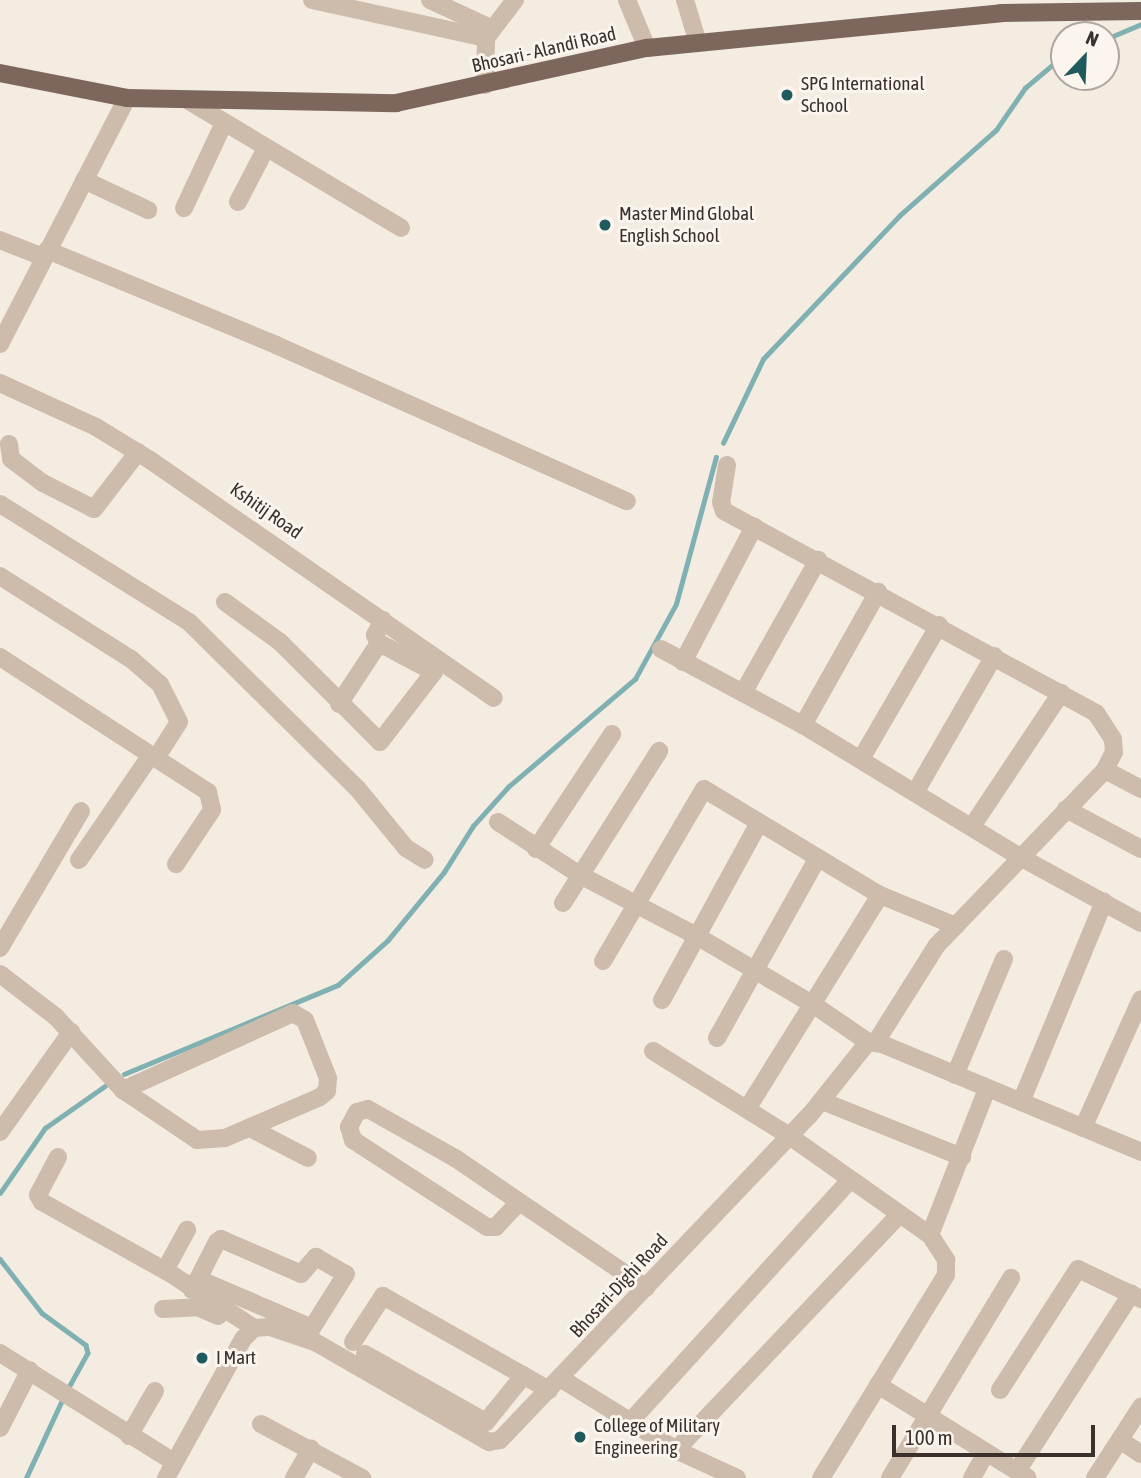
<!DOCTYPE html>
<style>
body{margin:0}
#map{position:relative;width:1141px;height:1478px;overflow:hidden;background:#f4ebe1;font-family:"Asap Condensed",sans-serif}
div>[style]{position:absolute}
.stream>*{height:4.5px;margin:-2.25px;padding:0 2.25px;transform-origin:2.25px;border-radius:2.25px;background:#7fb0b2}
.minor>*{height:18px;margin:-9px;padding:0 9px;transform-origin:9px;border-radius:9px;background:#cdbbac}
.major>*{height:18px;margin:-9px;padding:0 9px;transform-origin:9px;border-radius:9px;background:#7d675c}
.dots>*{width:19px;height:19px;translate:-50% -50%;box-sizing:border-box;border:4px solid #fbf5ee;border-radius:50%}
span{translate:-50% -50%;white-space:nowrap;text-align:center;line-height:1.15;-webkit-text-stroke:6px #fbf5ee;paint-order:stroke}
.street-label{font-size:19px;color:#3b302b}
.poi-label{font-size:19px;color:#3b302b}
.left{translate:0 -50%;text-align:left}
.north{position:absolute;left:1050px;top:21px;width:70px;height:70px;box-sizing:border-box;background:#fbf5ee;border:2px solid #aea6a0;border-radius:50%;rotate:23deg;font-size:19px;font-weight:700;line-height:28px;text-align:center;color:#3b302b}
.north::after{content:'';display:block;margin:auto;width:24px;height:32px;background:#1f5a5e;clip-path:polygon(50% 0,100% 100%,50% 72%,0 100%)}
.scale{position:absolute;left:892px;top:1425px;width:203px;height:32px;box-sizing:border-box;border:4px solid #3b302b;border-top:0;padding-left:9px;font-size:21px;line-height:24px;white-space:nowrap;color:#3b302b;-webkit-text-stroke:5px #fbf5ee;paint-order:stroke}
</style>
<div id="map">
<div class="stream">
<div style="left:1106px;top:39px;width:38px;rotate:-23deg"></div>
<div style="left:723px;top:443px;width:93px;rotate:-64.5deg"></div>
<div style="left:763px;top:359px;width:197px;rotate:-46.4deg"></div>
<div style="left:899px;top:216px;width:130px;rotate:-41.6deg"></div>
<div style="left:996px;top:130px;width:51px;rotate:-55.4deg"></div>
<div style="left:1025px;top:88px;width:51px;rotate:-40.2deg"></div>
<div style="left:124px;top:1074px;width:232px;rotate:-22.6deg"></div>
<div style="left:338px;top:985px;width:67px;rotate:-42deg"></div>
<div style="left:388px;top:940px;width:88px;rotate:-50.5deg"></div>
<div style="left:444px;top:872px;width:54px;rotate:-57.8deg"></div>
<div style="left:473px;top:826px;width:52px;rotate:-48.1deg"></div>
<div style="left:508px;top:787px;width:167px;rotate:-40.4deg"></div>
<div style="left:635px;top:679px;width:85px;rotate:-61.3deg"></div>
<div style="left:676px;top:604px;width:152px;rotate:-74.8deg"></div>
<div style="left:0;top:1193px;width:79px;rotate:-55.3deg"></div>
<div style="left:45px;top:1128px;width:73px;rotate:-35deg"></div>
<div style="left:0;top:1259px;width:68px;rotate:52.1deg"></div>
<div style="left:42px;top:1313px;width:54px;rotate:36deg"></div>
<div style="left:86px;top:1345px;width:8px;rotate:76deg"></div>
<div style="left:88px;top:1353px;width:43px;rotate:118.9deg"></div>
<div style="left:26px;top:1478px;width:88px;rotate:-65.2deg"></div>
</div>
<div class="minor">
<div style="left:312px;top:0;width:178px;rotate:12.3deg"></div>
<div style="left:430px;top:0;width:69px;rotate:24.7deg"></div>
<div style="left:627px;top:0;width:52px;rotate:67.4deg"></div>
<div style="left:685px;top:0;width:45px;rotate:73.2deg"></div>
<div style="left:485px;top:85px;width:47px;rotate:-88.8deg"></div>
<div style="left:486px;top:38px;width:48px;rotate:-52.7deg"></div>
<div style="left:189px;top:101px;width:247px;rotate:30.9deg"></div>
<div style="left:84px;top:180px;width:71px;rotate:25.1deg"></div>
<div style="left:238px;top:202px;width:61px;rotate:-62.6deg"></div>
<div style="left:184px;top:208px;width:94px;rotate:-64.8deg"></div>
<div style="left:0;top:240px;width:46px;rotate:21.6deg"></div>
<div style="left:47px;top:250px;width:248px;rotate:22.5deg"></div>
<div style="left:276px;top:345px;width:384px;rotate:24deg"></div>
<div style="left:0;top:344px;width:277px;rotate:-62.7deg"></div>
<div style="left:0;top:383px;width:106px;rotate:24.6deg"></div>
<div style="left:96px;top:427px;width:63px;rotate:31.4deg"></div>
<div style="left:150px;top:460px;width:418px;rotate:34.7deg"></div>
<div style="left:9px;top:444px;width:15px;rotate:82deg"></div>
<div style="left:11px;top:459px;width:40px;rotate:37deg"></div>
<div style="left:43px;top:483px;width:57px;rotate:27deg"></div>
<div style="left:94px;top:509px;width:72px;rotate:-52.3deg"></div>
<div style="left:727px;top:465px;width:37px;rotate:99deg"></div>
<div style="left:721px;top:502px;width:9px;rotate:72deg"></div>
<div style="left:724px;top:511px;width:423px;rotate:28.5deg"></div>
<div style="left:1096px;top:713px;width:31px;rotate:57deg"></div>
<div style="left:1113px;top:739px;width:13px;rotate:86deg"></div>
<div style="left:1114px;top:752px;width:20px;rotate:117deg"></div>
<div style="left:1105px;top:770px;width:243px;rotate:133.8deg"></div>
<div style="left:937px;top:945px;width:115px;rotate:122.2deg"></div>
<div style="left:0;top:504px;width:223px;rotate:32deg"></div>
<div style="left:189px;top:622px;width:236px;rotate:44.7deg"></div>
<div style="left:357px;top:788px;width:77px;rotate:50.8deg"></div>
<div style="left:406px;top:848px;width:22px;rotate:32deg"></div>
<div style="left:0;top:576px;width:155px;rotate:32.4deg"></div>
<div style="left:131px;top:659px;width:38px;rotate:41deg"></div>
<div style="left:160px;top:684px;width:42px;rotate:63.4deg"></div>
<div style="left:179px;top:722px;width:43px;rotate:122.6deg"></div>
<div style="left:225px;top:602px;width:68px;rotate:36deg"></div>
<div style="left:280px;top:642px;width:141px;rotate:45deg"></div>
<div style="left:380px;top:742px;width:88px;rotate:-52.4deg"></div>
<div style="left:434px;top:672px;width:62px;rotate:-152.2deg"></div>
<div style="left:379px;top:643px;width:9px;rotate:-117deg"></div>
<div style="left:375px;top:635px;width:17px;rotate:-62deg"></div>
<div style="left:661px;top:649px;width:161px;rotate:28.2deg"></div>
<div style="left:803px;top:725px;width:254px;rotate:31.3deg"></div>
<div style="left:1020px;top:857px;width:138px;rotate:28.6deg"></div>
<div style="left:0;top:657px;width:248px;rotate:33deg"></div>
<div style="left:208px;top:792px;width:18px;rotate:77deg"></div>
<div style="left:212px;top:810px;width:65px;rotate:123.7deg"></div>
<div style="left:683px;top:662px;width:153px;rotate:-62.3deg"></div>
<div style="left:743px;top:693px;width:153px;rotate:-60.6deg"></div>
<div style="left:339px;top:704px;width:73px;rotate:-56.7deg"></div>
<div style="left:803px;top:725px;width:153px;rotate:-60.6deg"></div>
<div style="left:861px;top:759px;width:155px;rotate:-59.8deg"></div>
<div style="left:1105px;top:770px;width:41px;rotate:27.8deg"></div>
<div style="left:916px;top:791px;width:156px;rotate:-60deg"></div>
<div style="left:1066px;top:809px;width:85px;rotate:28.1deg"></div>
<div style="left:498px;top:822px;width:98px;rotate:32.9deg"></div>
<div style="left:580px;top:875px;width:130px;rotate:27.6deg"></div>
<div style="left:695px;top:935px;width:138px;rotate:30.5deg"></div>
<div style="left:814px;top:1005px;width:65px;rotate:34.4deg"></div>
<div style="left:973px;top:825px;width:159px;rotate:-56.3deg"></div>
<div style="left:536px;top:849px;width:138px;rotate:-56.5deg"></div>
<div style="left:79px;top:860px;width:127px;rotate:-55.6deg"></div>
<div style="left:563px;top:903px;width:180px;rotate:-57.7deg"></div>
<div style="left:0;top:948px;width:159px;rotate:-59.4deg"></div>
<div style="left:603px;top:961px;width:199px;rotate:-59.6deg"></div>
<div style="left:704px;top:789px;width:205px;rotate:31.1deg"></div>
<div style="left:880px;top:895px;width:82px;rotate:22.2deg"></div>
<div style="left:0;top:974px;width:71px;rotate:37.5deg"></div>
<div style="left:56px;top:1017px;width:99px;rotate:47.5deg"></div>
<div style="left:123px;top:1090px;width:89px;rotate:34deg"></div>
<div style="left:197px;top:1140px;width:28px;rotate:-4deg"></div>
<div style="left:225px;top:1138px;width:103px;rotate:-23.3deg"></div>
<div style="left:320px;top:1097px;width:9px;rotate:-41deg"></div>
<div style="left:327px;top:1091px;width:13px;rotate:-86deg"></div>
<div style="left:328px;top:1078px;width:62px;rotate:-111.6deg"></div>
<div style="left:305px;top:1020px;width:14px;rotate:-150deg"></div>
<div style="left:293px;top:1013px;width:187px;rotate:155.6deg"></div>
<div style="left:662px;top:1000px;width:200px;rotate:-61.3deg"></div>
<div style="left:717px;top:1038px;width:205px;rotate:-60.8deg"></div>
<div style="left:653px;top:1051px;width:159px;rotate:31.9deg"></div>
<div style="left:788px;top:1135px;width:174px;rotate:35.2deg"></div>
<div style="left:930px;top:1235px;width:30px;rotate:57deg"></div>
<div style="left:946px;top:1260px;width:15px;rotate:90deg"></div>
<div style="left:946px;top:1275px;width:238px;rotate:121.6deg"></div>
<div style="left:955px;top:1075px;width:126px;rotate:-67.1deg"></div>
<div style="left:822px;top:1101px;width:151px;rotate:21.8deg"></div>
<div style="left:1021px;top:1102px;width:217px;rotate:-67.5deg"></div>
<div style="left:747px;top:1109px;width:252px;rotate:-58.1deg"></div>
<div style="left:250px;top:1128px;width:65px;rotate:27.3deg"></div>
<div style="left:1083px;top:1128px;width:141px;rotate:-65.8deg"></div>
<div style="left:0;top:1132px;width:123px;rotate:-54.6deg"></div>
<div style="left:58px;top:1157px;width:43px;rotate:117.8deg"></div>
<div style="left:38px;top:1195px;width:8px;rotate:60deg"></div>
<div style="left:42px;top:1202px;width:144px;rotate:29.1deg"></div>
<div style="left:168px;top:1272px;width:103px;rotate:33.1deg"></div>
<div style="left:519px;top:1202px;width:34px;rotate:133deg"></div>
<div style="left:496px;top:1227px;width:9px;rotate:180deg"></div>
<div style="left:487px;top:1227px;width:160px;rotate:-147deg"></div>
<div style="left:353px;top:1140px;width:14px;rotate:-107deg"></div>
<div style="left:349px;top:1127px;width:17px;rotate:-62deg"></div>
<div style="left:357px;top:1112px;width:11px;rotate:-15deg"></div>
<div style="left:368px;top:1109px;width:100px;rotate:29.4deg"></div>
<div style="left:455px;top:1158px;width:231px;rotate:34.2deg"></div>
<div style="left:930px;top:1235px;width:157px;rotate:-68.7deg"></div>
<div style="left:165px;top:1270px;width:46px;rotate:-61.2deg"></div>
<div style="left:192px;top:1290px;width:13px;rotate:-61deg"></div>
<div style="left:198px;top:1279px;width:42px;rotate:-62.8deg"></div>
<div style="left:217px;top:1242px;width:5px;rotate:-37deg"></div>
<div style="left:221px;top:1239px;width:87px;rotate:23.6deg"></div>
<div style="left:301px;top:1274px;width:23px;rotate:-49deg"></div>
<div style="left:316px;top:1257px;width:34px;rotate:30deg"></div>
<div style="left:346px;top:1274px;width:64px;rotate:122.2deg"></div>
<div style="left:312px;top:1328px;width:124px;rotate:-156.7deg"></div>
<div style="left:163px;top:1309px;width:34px;rotate:-3deg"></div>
<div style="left:197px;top:1307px;width:23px;rotate:23deg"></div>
<div style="left:353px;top:1342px;width:55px;rotate:-56.9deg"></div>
<div style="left:383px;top:1296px;width:191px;rotate:29.5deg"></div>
<div style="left:0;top:1353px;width:205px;rotate:32.1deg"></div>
<div style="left:365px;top:1354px;width:139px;rotate:29.3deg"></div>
<div style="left:486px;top:1422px;width:60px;rotate:-51deg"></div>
<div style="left:560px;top:1378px;width:137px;rotate:31.8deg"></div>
<div style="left:676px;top:1450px;width:323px;rotate:-46.5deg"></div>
<div style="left:878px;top:1385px;width:176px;rotate:31.8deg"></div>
<div style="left:1000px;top:1390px;width:144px;rotate:-57.2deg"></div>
<div style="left:1078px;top:1269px;width:70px;rotate:25.5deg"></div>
<div style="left:629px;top:1423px;width:328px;rotate:-47.7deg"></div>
<div style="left:261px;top:1424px;width:115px;rotate:28.1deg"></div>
<div style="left:0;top:1428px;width:65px;rotate:-62.7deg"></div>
<div style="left:129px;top:1436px;width:52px;rotate:-60deg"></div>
<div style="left:1120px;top:1440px;width:25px;rotate:34deg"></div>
<div style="left:676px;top:1450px;width:67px;rotate:24.7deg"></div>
<div style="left:1017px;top:1471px;width:211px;rotate:-57.2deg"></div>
<div style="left:166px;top:1478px;width:159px;rotate:-61deg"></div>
<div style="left:243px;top:1339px;width:16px;rotate:-45deg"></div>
<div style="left:254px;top:1328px;width:16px;rotate:-4deg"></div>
<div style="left:270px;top:1327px;width:47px;rotate:18.4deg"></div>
<div style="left:315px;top:1342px;width:201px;rotate:29.9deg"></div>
<div style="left:489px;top:1442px;width:11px;rotate:-10deg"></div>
<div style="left:500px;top:1440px;width:448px;rotate:-46.4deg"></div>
<div style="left:809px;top:1116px;width:95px;rotate:-51.4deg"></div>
<div style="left:868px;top:1042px;width:14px;rotate:8deg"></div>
<div style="left:882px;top:1044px;width:281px;rotate:22.6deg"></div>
<div style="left:294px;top:1478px;width:34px;rotate:-60deg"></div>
<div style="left:890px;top:1478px;width:234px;rotate:-58.8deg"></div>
<div style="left:972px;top:1478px;width:29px;rotate:-61deg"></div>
<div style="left:1095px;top:1478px;width:85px;rotate:-57.1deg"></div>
</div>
<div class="major">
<div style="left:0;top:73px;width:129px;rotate:11.1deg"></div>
<div style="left:127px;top:98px;width:269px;rotate:1.1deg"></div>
<div style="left:396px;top:103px;width:257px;rotate:-12.4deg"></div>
<div style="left:647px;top:48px;width:356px;rotate:-5.6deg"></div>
<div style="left:1001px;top:13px;width:140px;rotate:-0.8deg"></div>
</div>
<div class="dots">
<div style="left:787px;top:95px;background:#1f5a5e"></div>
<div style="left:605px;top:225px;background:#1f5a5e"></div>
<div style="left:202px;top:1358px;background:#1f5a5e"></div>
<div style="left:580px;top:1437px;background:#1f5a5e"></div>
</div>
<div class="street-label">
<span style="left:544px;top:50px;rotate:-13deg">Bhosari - Alandi Road</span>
<span style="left:266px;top:511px;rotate:35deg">Kshitij Road</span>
<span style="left:619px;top:1286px;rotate:-47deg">Bhosari-Dighi Road</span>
</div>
<div class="poi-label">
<span class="left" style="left:801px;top:95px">SPG International<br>School</span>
<span class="left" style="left:619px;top:225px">Master Mind Global<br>English School</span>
<span class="left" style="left:216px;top:1358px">I Mart</span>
<span class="left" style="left:594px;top:1437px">College of Military<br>Engineering</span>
</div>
<div class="north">N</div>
<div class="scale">100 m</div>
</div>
